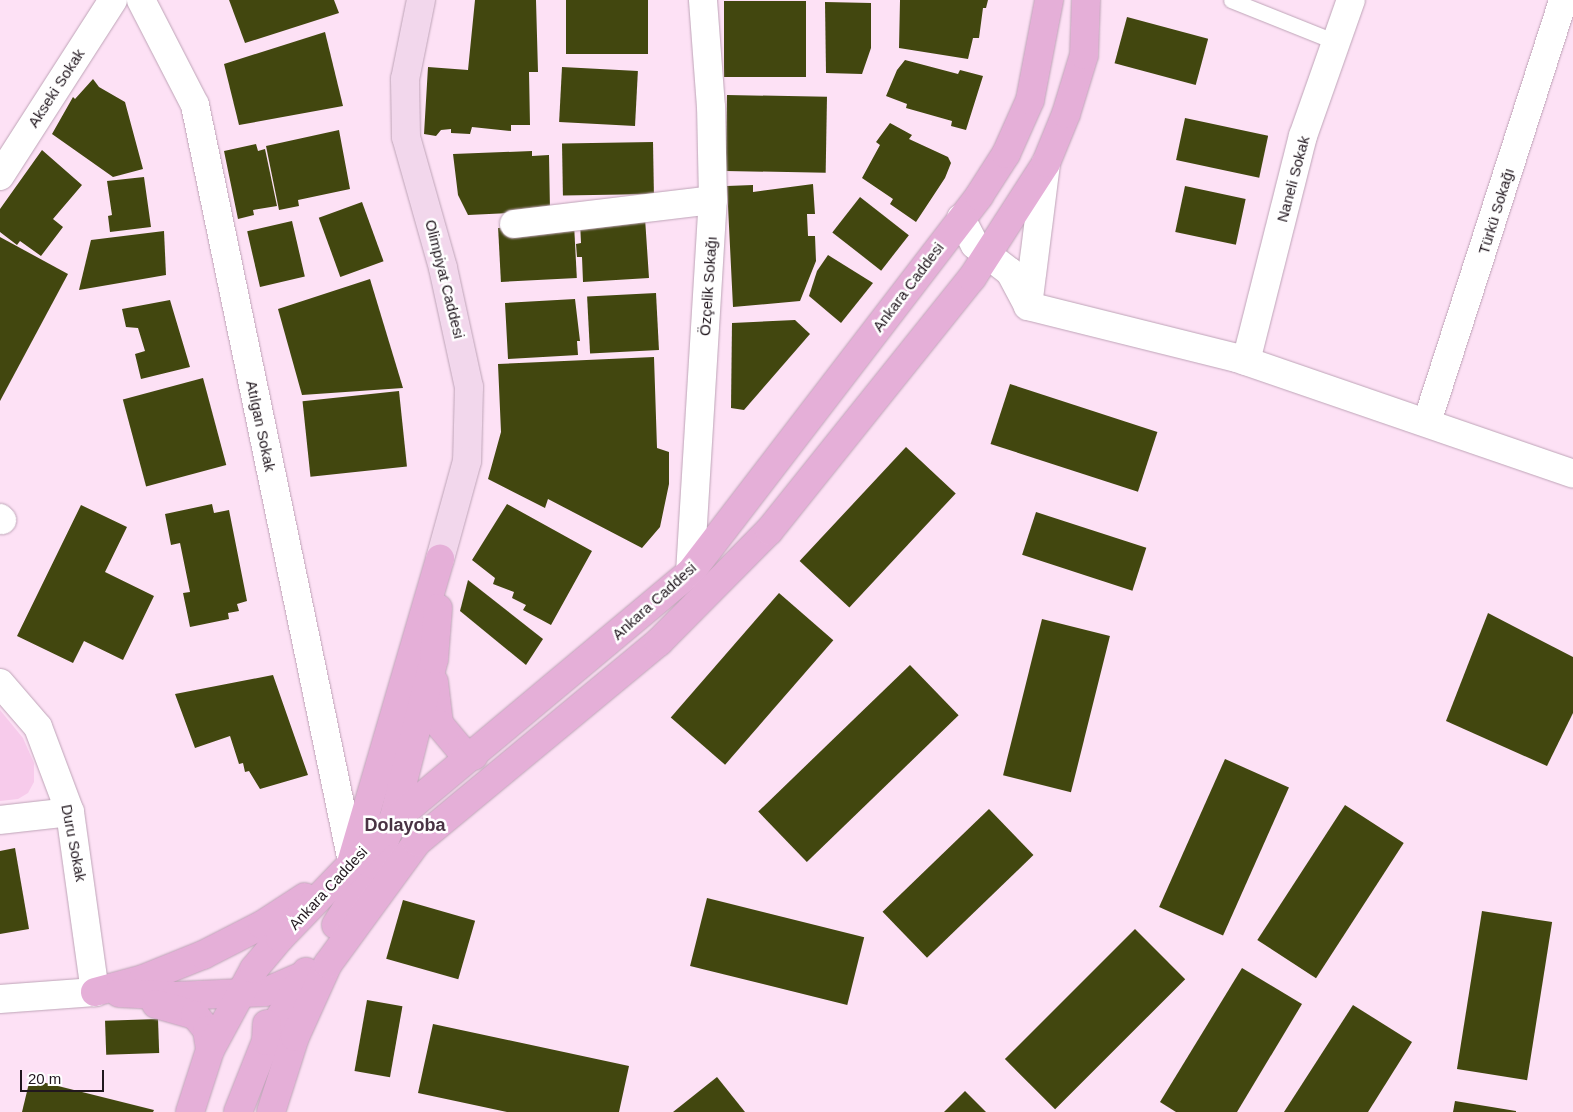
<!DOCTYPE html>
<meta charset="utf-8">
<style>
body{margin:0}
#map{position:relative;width:1573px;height:1112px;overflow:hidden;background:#fde1f5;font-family:Helvetica,sans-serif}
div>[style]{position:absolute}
.green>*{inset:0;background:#f7cbeb}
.building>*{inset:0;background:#42470f;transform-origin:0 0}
.roads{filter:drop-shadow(0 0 1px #bea4b7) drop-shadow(0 0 1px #bea4b7)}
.service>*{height:15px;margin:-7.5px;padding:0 7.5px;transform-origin:7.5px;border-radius:7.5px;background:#fff}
.minor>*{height:28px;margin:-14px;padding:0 14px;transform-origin:14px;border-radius:14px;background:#fff}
.tertiary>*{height:28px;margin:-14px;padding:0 14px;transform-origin:14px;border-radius:14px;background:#fff}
.secondary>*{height:28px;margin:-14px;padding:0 14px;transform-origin:14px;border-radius:14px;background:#f2d7ec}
.primary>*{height:28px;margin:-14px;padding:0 14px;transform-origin:14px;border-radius:14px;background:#e5afd8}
span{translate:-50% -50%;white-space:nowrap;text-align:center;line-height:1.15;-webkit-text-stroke:5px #fff;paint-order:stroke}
.street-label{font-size:15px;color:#21171e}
.quarter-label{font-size:18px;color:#493343;font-weight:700}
.scale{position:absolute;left:20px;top:1070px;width:84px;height:22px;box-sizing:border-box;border:2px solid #21171e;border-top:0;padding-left:6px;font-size:15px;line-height:18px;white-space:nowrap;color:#21171e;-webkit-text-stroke:4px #fff;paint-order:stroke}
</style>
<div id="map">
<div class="green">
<div style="clip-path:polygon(0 710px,23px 738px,34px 763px,34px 782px,28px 793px,18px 799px,0 801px)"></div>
</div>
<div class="building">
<div style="clip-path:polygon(229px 0,334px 0,339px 13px,245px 43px)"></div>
<div style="clip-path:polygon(475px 0,536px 0,538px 72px,529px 72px,530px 125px,511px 125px,511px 131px,472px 127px,470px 134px,451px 133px,451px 129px,441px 130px,436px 136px,424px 134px,428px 67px,468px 70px)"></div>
<div style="left:566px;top:0;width:82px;height:54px"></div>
<div style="clip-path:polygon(900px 0,988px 0,986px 8px,983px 8px,979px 38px,973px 38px,968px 59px,899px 48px)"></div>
<div style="left:724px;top:1px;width:82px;height:76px"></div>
<div style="clip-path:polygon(825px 2px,871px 3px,871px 48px,862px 74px,826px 73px)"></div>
<div style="left:1127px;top:17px;width:84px;height:48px;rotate:15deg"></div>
<div style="clip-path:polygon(325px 32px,343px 106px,239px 125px,224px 64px)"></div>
<div style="clip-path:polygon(905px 60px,958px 74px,960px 70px,983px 76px,966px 130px,951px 126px,952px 121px,906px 108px,907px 104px,886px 96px,897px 70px)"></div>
<div style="left:562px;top:67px;width:76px;height:55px;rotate:3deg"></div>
<div style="clip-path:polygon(93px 79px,99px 87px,125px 102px,143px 169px,113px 177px,52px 134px,73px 97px,75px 99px)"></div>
<div style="left:727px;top:95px;width:100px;height:76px;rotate:1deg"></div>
<div style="left:1185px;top:118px;width:85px;height:43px;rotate:12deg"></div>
<div style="clip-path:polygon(890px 123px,912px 135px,909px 139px,948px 157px,951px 163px,945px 178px,916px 222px,890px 204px,893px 199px,862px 178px,880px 145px,876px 142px)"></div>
<div style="clip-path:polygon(339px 130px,350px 189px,298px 200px,299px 206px,279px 210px,266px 146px)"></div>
<div style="left:653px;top:142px;width:52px;height:91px;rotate:89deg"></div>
<div style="clip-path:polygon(256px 144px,258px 151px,265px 149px,277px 206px,253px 210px,254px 215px,238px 219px,224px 151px)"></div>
<div style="clip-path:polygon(42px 150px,82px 185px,53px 219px,63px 227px,41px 256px,20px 241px,17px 245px,0 232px,0 209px)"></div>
<div style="clip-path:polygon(532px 151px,532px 156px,549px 155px,550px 211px,468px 215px,458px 195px,453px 154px)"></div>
<div style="clip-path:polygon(144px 177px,151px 227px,110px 232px,108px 216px,112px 215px,107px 181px)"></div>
<div style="clip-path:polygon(813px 184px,815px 214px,807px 214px,808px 236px,815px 236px,816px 261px,800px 301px,733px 307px,727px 186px,753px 185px,753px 192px)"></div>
<div style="left:1185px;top:186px;width:62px;height:47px;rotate:12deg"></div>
<div style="left:860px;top:197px;width:62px;height:45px;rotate:38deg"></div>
<div style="left:362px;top:202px;width:63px;height:46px;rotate:70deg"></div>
<div style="clip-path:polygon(645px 218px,649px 278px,583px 282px,582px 257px,577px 257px,576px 244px,581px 243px,580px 222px)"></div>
<div style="left:292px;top:221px;width:57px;height:46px;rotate:77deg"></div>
<div style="left:574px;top:224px;width:54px;height:76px;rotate:87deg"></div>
<div style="clip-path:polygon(164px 231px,166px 275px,79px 290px,91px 240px)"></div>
<div style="clip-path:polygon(0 237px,68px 274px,0 401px)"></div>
<div style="clip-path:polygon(828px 255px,873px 283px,841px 323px,809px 296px,817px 271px)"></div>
<div style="clip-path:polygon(370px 279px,403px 388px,302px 395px,278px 309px)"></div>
<div style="left:656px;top:293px;width:57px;height:69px;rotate:87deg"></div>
<div style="clip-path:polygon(575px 299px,580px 341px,577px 341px,578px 355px,508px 359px,505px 303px)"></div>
<div style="clip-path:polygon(170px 300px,190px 367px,141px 379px,135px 354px,145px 351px,138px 328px,126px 327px,122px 309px)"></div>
<div style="clip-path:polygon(795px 320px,810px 334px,744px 410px,731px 408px,732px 323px)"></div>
<div style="clip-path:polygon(654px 357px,657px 448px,669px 452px,669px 484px,660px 527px,642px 548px,548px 499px,545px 508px,488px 479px,501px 432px,498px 364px)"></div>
<div style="left:203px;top:378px;width:90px;height:83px;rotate:75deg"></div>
<div style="left:1010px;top:384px;width:155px;height:63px;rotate:18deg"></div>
<div style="left:399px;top:391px;width:76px;height:97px;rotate:84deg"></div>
<div style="left:906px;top:447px;width:68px;height:156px;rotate:43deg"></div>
<div style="clip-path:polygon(212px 504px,214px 513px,229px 510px,247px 601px,237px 604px,239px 611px,228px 613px,229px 619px,190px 627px,183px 593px,190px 592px,180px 543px,171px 545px,165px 514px)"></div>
<div style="clip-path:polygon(507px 504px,592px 551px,551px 625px,523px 610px,526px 605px,512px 598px,514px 592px,493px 584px,495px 578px,472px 560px)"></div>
<div style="clip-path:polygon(81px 505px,127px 527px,105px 572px,154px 596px,123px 660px,84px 641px,73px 663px,17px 636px)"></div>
<div style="left:1036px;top:512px;width:116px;height:45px;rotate:18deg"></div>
<div style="clip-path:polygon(468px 580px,543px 639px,526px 665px,460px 611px)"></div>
<div style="left:779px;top:593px;width:72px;height:165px;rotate:41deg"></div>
<div style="clip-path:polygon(1488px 613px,1573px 657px,1573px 713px,1547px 766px,1446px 721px)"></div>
<div style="left:1042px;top:619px;width:70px;height:161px;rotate:14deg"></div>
<div style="left:910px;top:665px;width:70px;height:211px;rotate:46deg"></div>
<div style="clip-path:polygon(273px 675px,308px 775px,260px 789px,249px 771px,245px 772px,243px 763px,239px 764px,230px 736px,195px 748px,175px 694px)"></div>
<div style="left:1225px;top:759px;width:70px;height:162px;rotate:24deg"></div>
<div style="left:1345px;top:805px;width:70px;height:161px;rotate:33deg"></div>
<div style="left:989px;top:809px;width:64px;height:148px;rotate:46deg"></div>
<div style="clip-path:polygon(15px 848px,29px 929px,0 934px,0 851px)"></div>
<div style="left:707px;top:898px;width:162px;height:70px;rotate:14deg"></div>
<div style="left:403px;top:900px;width:75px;height:61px;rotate:16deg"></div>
<div style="left:1482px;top:911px;width:71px;height:160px;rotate:9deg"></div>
<div style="left:1135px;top:929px;width:71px;height:184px;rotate:45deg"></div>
<div style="clip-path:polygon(1242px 968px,1302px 1004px,1237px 1112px,1176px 1112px,1160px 1102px)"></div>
<div style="left:367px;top:1000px;width:36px;height:72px;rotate:10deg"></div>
<div style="clip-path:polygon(1353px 1005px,1412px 1042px,1368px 1112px,1284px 1112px)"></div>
<div style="left:158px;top:1019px;width:34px;height:53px;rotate:88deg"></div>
<div style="clip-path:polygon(433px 1024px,629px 1066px,619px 1112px,507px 1112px,418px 1093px)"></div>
<div style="clip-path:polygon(717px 1077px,745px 1112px,673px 1112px)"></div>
<div style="clip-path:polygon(30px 1079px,154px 1110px,153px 1112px,22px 1112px)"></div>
<div style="clip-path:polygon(965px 1091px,986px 1112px,944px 1112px)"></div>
<div style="clip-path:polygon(1455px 1101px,1516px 1111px,1516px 1112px,1453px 1112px)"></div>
</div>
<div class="roads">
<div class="service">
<div style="left:1231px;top:0;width:113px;rotate:21.8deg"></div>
</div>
<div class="minor">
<div style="left:141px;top:0;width:118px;rotate:62.8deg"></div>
<div style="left:195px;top:105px;width:773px;rotate:78.28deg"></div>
<div style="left:0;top:176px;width:209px;rotate:-57.3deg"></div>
<div style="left:961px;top:218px;width:30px;rotate:63deg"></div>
<div style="left:975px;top:245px;width:44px;rotate:37.6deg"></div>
<div style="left:1010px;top:272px;width:38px;rotate:62deg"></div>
<div style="left:514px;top:224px;width:200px;rotate:-6.9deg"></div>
<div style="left:1028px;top:306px;width:215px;rotate:14deg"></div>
<div style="left:1237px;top:358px;width:355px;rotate:19deg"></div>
<div style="left:1028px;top:306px;width:144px;rotate:-82.8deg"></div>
<div style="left:1246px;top:361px;width:232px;rotate:-75.8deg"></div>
<div style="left:1303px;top:136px;width:144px;rotate:-70.6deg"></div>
<div style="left:1427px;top:422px;width:443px;rotate:-72.1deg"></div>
<div style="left:0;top:518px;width:3px;rotate:45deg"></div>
<div style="left:0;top:683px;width:58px;rotate:49.2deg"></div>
<div style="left:38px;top:727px;width:91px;rotate:69.4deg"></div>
<div style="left:70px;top:812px;width:182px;rotate:82.1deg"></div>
<div style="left:0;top:820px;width:70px;rotate:-6.5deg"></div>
</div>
<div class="tertiary">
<div style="left:690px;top:573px;width:374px;rotate:-86.5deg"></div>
<div style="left:713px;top:200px;width:93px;rotate:-91.2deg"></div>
<div style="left:711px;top:107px;width:107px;rotate:-94.3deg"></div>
<div style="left:0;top:999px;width:95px;rotate:-4.2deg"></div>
</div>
<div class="secondary">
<div style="left:421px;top:0;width:81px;rotate:101.4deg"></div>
<div style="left:405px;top:79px;width:58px;rotate:89deg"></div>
<div style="left:406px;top:137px;width:136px;rotate:74.2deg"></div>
<div style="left:443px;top:268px;width:122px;rotate:77.7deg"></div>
<div style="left:469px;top:387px;width:74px;rotate:91.5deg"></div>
<div style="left:467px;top:461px;width:102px;rotate:105.4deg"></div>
</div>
<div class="primary">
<div style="left:434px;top:682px;width:42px;rotate:83.2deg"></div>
<div style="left:439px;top:724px;width:34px;rotate:50deg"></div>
<div style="left:461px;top:750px;width:14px;rotate:25deg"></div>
<div style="left:352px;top:860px;width:314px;rotate:-73.7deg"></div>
<div style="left:336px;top:925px;width:71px;rotate:-57.7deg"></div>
<div style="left:374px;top:865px;width:48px;rotate:-66.6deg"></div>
<div style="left:393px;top:821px;width:167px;rotate:-75.8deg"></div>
<div style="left:434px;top:659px;width:51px;rotate:-85.5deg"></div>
<div style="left:95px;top:992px;width:50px;rotate:-15.2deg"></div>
<div style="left:143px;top:979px;width:65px;rotate:-21.8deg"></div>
<div style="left:203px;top:955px;width:66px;rotate:-27deg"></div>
<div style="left:262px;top:925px;width:51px;rotate:-33.1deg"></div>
<div style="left:119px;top:993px;width:57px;rotate:3deg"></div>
<div style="left:176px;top:996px;width:89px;rotate:-2.6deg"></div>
<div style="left:265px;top:992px;width:46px;rotate:-23.2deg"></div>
<div style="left:156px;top:1004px;width:41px;rotate:15.8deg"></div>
<div style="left:195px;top:1015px;width:19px;rotate:51deg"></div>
<div style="left:207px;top:1030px;width:20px;rotate:81deg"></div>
<div style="left:266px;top:1041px;width:80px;rotate:-59.9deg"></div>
<div style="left:190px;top:1112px;width:65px;rotate:-72.1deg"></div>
<div style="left:210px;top:1050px;width:92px;rotate:-61.5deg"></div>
<div style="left:254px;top:969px;width:40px;rotate:-50deg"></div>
<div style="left:280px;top:938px;width:163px;rotate:-46deg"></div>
<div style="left:393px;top:821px;width:387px;rotate:-39.9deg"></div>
<div style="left:690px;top:573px;width:475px;rotate:-52.5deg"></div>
<div style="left:979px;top:196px;width:50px;rotate:-57.3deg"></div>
<div style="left:1006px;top:154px;width:59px;rotate:-66deg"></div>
<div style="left:1030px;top:100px;width:102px;rotate:-79.2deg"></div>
<div style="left:238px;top:1112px;width:76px;rotate:-68.5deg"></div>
<div style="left:266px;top:1041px;width:17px;rotate:-87deg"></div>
<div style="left:271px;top:1112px;width:79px;rotate:-72.3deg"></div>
<div style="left:295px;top:1037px;width:80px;rotate:-65.7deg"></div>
<div style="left:328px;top:964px;width:151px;rotate:-53.9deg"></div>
<div style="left:417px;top:842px;width:314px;rotate:-39.6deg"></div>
<div style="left:659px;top:642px;width:156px;rotate:-45.3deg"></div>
<div style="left:769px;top:531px;width:324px;rotate:-51.3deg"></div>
<div style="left:972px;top:278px;width:137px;rotate:-57.2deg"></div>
<div style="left:1046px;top:163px;width:53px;rotate:-67.8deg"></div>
<div style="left:1066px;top:114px;width:62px;rotate:-73deg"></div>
<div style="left:1084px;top:55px;width:55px;rotate:-87.9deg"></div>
</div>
</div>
<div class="street-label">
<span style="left:56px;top:88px;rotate:-57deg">Akseki Sokak</span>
<span style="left:1293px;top:179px;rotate:-75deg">Naneli Sokak</span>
<span style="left:1496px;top:211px;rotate:-73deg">Türkü Sokağı</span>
<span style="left:445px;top:279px;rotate:76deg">Olimpiyat Caddesi</span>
<span style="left:708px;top:286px;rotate:-86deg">Özçelik Sokağı</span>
<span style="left:908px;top:287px;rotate:-53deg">Ankara Caddesi</span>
<span style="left:261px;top:426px;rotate:78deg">Atılgan Sokak</span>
<span style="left:654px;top:601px;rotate:-42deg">Ankara Caddesi</span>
<span style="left:74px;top:843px;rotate:79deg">Duru Sokak</span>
<span style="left:328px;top:888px;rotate:-47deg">Ankara Caddesi</span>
</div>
<div class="quarter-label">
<span style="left:405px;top:825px">Dolayoba</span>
</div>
<div class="scale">20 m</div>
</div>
